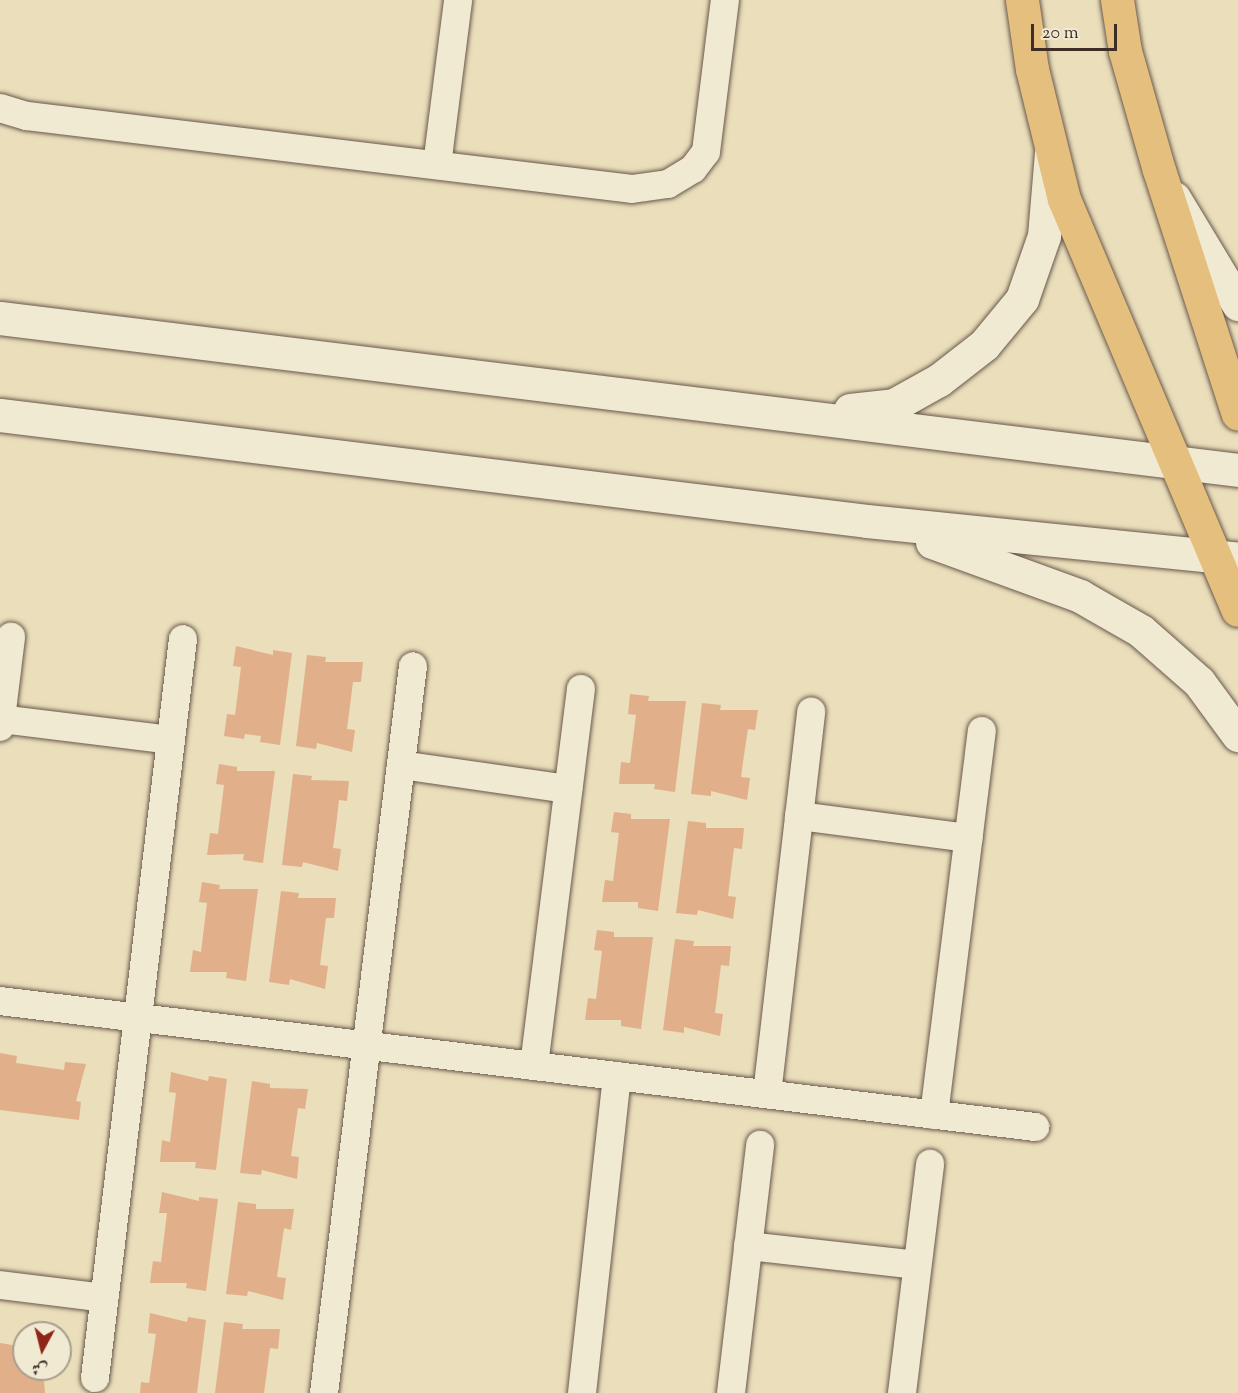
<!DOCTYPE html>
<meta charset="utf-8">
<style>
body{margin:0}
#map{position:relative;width:1238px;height:1393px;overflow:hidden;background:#eadebb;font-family:"Sorts Mill Goudy",Amiri,serif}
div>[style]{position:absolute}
.building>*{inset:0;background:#e2af8b}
.roads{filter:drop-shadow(0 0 2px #69594b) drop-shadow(0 0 2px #69594b)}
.street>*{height:28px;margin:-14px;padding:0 14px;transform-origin:14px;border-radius:14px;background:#f1ead3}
.secondary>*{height:33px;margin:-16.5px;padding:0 16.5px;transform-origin:16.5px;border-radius:16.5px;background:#f1ead3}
.primary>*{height:33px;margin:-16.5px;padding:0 16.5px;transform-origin:16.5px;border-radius:16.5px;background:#e5bf7e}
span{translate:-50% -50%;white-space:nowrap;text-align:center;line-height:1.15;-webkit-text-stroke:5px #f1ead3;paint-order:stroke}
.north{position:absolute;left:12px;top:1321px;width:60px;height:60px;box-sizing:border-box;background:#f1ead3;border:2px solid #a99e8e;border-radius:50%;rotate:187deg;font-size:16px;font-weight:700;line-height:24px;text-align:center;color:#3e2d26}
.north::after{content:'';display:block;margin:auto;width:21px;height:27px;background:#8f2418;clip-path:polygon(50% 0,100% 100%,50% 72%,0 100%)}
.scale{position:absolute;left:1031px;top:24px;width:86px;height:27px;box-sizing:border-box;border:3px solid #3e2d26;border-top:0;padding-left:8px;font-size:18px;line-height:21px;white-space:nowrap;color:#3e2d26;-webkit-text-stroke:4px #f1ead3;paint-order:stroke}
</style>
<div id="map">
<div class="building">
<div style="clip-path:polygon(236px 646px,273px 655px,273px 650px,292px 653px,280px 745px,260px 742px,261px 736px,245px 734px,244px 739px,224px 736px,227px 714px,235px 715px,238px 692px,241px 667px,233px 666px)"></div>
<div style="clip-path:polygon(307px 655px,326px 657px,325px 662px,363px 662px,361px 682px,353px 682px,347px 729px,355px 730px,352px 752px,317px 743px,316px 749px,296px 746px)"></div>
<div style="clip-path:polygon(630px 694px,649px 696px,648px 701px,686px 701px,675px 792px,654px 789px,655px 784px,619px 784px,621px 762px,630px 763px,636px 715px,628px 714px)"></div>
<div style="clip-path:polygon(702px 703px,721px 705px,720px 710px,758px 710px,755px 730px,748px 729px,744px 755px,741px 777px,750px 778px,747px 800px,711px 791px,711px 796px,691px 794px)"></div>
<div style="clip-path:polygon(219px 764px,237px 767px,237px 771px,275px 771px,263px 863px,243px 860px,244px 854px,207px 855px,210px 833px,218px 834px,224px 785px,216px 784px)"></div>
<div style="clip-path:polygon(293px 774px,312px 776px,311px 780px,349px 781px,347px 801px,339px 800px,336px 826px,333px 848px,341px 849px,338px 871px,303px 862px,302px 867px,282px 865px)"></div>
<div style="clip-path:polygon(614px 812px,631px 814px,631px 819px,670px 819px,658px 911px,638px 908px,638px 902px,602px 902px,605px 880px,613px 881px,619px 833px,611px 832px)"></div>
<div style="clip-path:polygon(688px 821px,706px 823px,706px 828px,744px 828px,742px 849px,734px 848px,728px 896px,736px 897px,733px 919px,698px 910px,697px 915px,676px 913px)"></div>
<div style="clip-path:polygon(202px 882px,220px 885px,219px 889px,258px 889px,246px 981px,226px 978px,227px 972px,190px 972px,193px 950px,201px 952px,207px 903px,199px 902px)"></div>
<div style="clip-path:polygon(281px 891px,299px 893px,298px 898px,336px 898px,334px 918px,326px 918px,320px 965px,328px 966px,325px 989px,290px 979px,289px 985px,269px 982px)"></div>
<div style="clip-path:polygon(597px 930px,614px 932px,614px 937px,653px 937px,641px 1029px,621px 1026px,621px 1020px,585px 1020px,588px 998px,596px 999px,602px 951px,594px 950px)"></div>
<div style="clip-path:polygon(675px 939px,694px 941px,693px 946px,731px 946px,729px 966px,721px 965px,715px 1013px,723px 1014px,720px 1036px,684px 1027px,684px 1033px,663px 1030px)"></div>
<div style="clip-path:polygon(0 1053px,17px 1056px,16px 1063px,64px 1070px,65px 1062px,86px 1064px,76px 1101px,81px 1102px,79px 1120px,0 1110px)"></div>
<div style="clip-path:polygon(171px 1072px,208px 1081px,209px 1076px,227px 1079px,216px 1170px,195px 1168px,196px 1162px,160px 1162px,162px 1140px,170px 1142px,176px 1093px,169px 1092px)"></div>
<div style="clip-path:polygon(252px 1081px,270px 1084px,270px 1088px,308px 1089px,305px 1109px,298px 1108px,291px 1156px,299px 1157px,297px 1179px,262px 1170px,261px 1175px,240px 1173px)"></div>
<div style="clip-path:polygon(162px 1192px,199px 1201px,199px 1197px,218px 1199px,206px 1291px,186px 1288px,187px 1283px,150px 1283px,153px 1261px,161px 1262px,167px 1213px,159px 1213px)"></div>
<div style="clip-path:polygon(238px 1202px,256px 1204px,256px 1209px,294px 1209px,291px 1230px,284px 1228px,277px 1277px,286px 1278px,283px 1300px,248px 1291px,247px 1296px,226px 1294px)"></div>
<div style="clip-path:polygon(150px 1313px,187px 1322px,188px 1317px,206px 1320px,197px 1393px,140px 1393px,141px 1382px,149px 1383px,156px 1334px,148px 1333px)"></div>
<div style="clip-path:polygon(224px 1322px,243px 1324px,242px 1329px,280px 1329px,278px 1349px,270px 1348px,264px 1393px,215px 1393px)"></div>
<div style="clip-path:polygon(0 1343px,24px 1347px,24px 1369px,43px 1369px,45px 1393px,0 1393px)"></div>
</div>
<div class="roads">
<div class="street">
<div style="left:0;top:108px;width:28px;rotate:17deg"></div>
<div style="left:27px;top:116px;width:609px;rotate:6.88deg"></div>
<div style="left:632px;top:189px;width:36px;rotate:-8deg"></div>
<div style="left:668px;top:184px;width:29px;rotate:-31deg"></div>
<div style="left:693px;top:169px;width:21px;rotate:-53deg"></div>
<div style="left:706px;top:152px;width:153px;rotate:-82.9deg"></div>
<div style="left:437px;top:165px;width:166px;rotate:-82.7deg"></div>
<div style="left:1px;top:719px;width:171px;rotate:7deg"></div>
<div style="left:0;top:727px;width:91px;rotate:-83deg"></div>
<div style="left:401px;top:765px;width:169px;rotate:8.2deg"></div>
<div style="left:799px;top:816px;width:171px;rotate:7.4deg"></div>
<div style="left:0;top:1001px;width:1043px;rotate:6.94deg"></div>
<div style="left:534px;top:1066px;width:380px;rotate:-82.9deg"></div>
<div style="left:767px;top:1094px;width:385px;rotate:-83.4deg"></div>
<div style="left:934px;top:1115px;width:387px;rotate:-82.9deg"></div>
<div style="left:748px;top:1246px;width:170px;rotate:6.4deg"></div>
<div style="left:0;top:1285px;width:105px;rotate:7.1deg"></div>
<div style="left:95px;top:1378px;width:744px;rotate:-83.21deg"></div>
<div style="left:324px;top:1393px;width:732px;rotate:-83.02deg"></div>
<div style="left:582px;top:1393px;width:319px;rotate:-83.7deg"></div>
<div style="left:731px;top:1393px;width:250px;rotate:-83.3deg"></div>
<div style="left:902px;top:1393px;width:231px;rotate:-83deg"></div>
</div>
<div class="secondary">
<div style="left:1174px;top:198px;width:124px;rotate:58.9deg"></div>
<div style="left:0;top:318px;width:1247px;rotate:7deg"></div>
<div style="left:850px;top:410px;width:44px;rotate:-6.5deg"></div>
<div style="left:894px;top:405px;width:51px;rotate:-29.1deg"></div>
<div style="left:939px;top:380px;width:57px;rotate:-37.9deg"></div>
<div style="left:984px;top:345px;width:60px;rotate:-50.4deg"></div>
<div style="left:1022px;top:299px;width:67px;rotate:-70.8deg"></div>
<div style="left:1044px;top:236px;width:83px;rotate:-85.2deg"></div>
<div style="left:0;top:415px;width:873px;rotate:6.97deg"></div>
<div style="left:867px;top:521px;width:373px;rotate:5.8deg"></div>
<div style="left:932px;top:542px;width:158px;rotate:20deg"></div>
<div style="left:1080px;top:596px;width:70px;rotate:29.8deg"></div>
<div style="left:1141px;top:631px;width:77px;rotate:41.3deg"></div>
<div style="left:1199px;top:682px;width:66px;rotate:53.7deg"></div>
</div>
<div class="primary">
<div style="left:1022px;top:0;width:70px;rotate:81.8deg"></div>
<div style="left:1032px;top:69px;width:134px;rotate:76.2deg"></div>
<div style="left:1064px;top:199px;width:446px;rotate:67.1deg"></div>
<div style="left:1117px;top:0;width:52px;rotate:81.1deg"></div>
<div style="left:1125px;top:51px;width:124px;rotate:74.1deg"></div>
<div style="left:1159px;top:170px;width:256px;rotate:72.1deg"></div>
</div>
</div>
<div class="north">ش</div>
<div class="scale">20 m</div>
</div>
